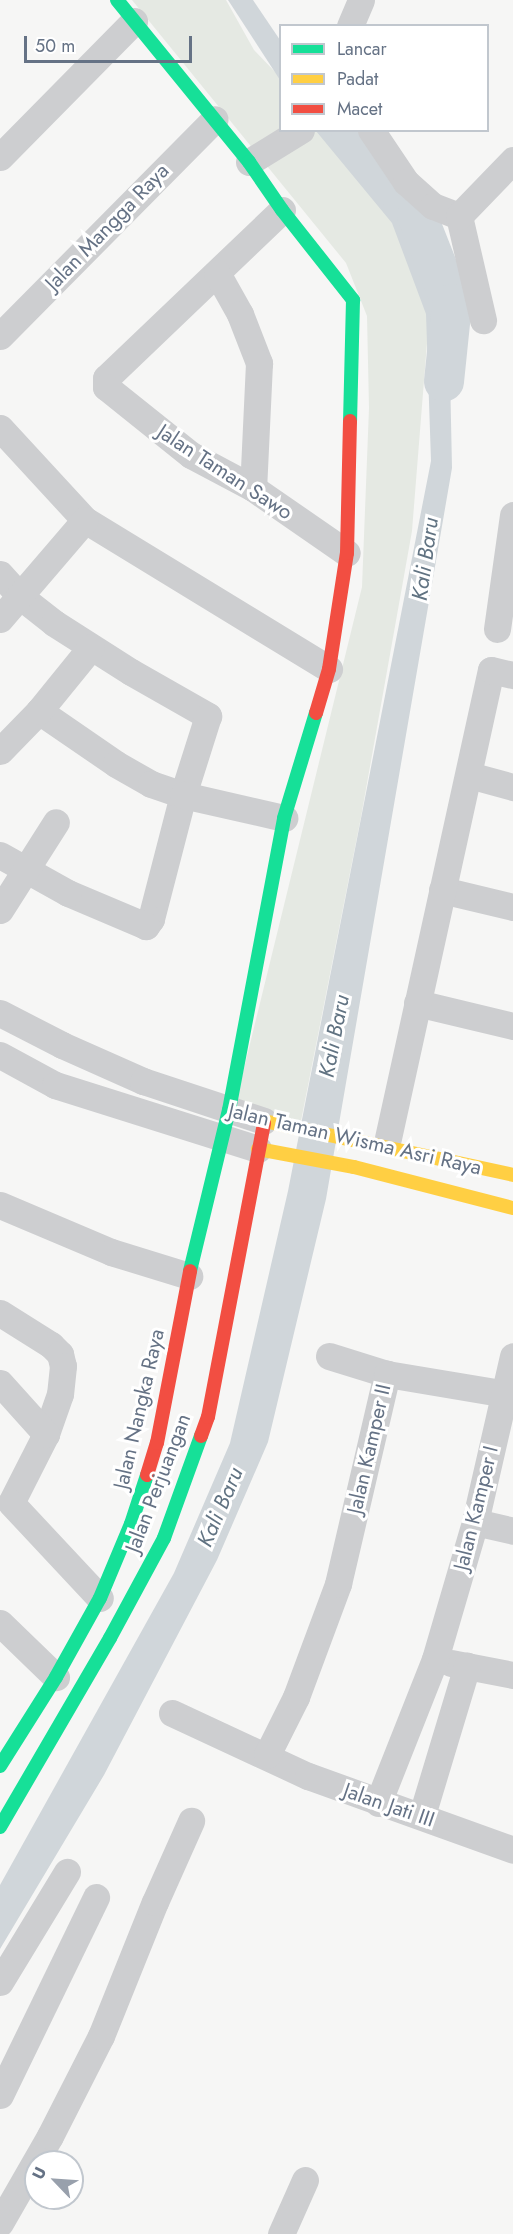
<!DOCTYPE html>
<style>
body{margin:0}
#map{position:relative;width:513px;height:2234px;overflow:hidden;background:#f6f6f5;font-family:Jost,sans-serif}
div>[style]{position:absolute}
.green>*{inset:0;background:#e5e9e3}
.water>*{inset:0;background:#d0d6da}
.river>*{height:40px;margin:-20px;padding:0 20px;transform-origin:20px;border-radius:20px;background:#d0d6da}
.street>*{height:27px;margin:-13.5px;padding:0 13.5px;transform-origin:13.5px;border-radius:13.5px;background:#cdced0}
.fast>*{height:14px;margin:-7px;padding:0 7px;transform-origin:7px;border-radius:7px;background:#16e098}
.slow>*{height:14px;margin:-7px;padding:0 7px;transform-origin:7px;border-radius:7px;background:#ffcf43}
.jam>*{height:14px;margin:-7px;padding:0 7px;transform-origin:7px;border-radius:7px;background:#f24e42}
span{translate:-50% -50%;white-space:nowrap;text-align:center;line-height:1.15;-webkit-text-stroke:6px #fff;paint-order:stroke}
.street-label{font-size:21px;color:#657285}
.water-label{font-size:22px;color:#617382;font-style:italic}
.legend{position:absolute;left:279px;top:24px;width:210px;height:108px;box-sizing:border-box;background:#fff;border:2px solid #c1c7ce;margin:0;padding:8px 10px;list-style:none;font-size:18px;color:#657285}
.legend li{display:flex;align-items:center;gap:12px;height:30px}
.legend b{width:30px;border:2px solid #c1c7ce}
.north{position:absolute;left:24px;top:2150px;width:60px;height:60px;box-sizing:border-box;background:#fff;border:2px solid #c1c7ce;border-radius:50%;rotate:295deg;font-size:16px;font-weight:700;line-height:24px;text-align:center;color:#657285}
.north::after{content:'';display:block;margin:auto;width:21px;height:27px;background:#98a0ac;clip-path:polygon(50% 0,100% 100%,50% 72%,0 100%)}
.scale{position:absolute;left:24px;top:36px;width:168px;height:27px;box-sizing:border-box;border:3px solid #657285;border-top:0;padding-left:8px;font-size:18px;line-height:21px;white-space:nowrap;color:#657285;-webkit-text-stroke:4px #fff;paint-order:stroke}
</style>
<div id="map">
<div class="green">
<div style="clip-path:polygon(132px 0,226px 0,254px 50px,280px 77px,280px 130px,321px 131px,414px 246px,429px 318px,412px 531px,361px 817px,301px 1121px,235px 1105px,362px 587px,369px 408px,367px 316px,346px 263px)"></div>
</div>
<div class="water">
<div style="clip-path:polygon(228px 0,253px 0,280px 40px,280px 80px)"></div>
<div style="clip-path:polygon(316px 131px,350px 131px,388px 173px,425px 249px,449px 325px,452px 468px,326px 1199px,268px 1442px,217px 1560px,104px 1775px,0 1949px,0 1885px,174px 1573px,230px 1443px,288px 1191px,431px 461px,426px 314px,392px 223px)"></div>
</div>
<div class="river">
<div style="left:351px;top:130px;width:108px;rotate:52.2deg"></div>
<div style="left:417px;top:215px;width:96px;rotate:68.5deg"></div>
<div style="left:452px;top:304px;width:78px;rotate:95.9deg"></div>
</div>
<div class="street">
<div style="left:350px;top:26px;width:28px;rotate:-67deg"></div>
<div style="left:371px;top:130px;width:63px;rotate:56.1deg"></div>
<div style="left:406px;top:182px;width:36px;rotate:42deg"></div>
<div style="left:433px;top:206px;width:28px;rotate:21deg"></div>
<div style="left:459px;top:216px;width:107px;rotate:77deg"></div>
<div style="left:0;top:157px;width:191px;rotate:-45.4deg"></div>
<div style="left:249px;top:162px;width:61px;rotate:-31.6deg"></div>
<div style="left:282px;top:210px;width:243px;rotate:136.3deg"></div>
<div style="left:106px;top:378px;width:9px;rotate:90deg"></div>
<div style="left:106px;top:387px;width:109px;rotate:38.7deg"></div>
<div style="left:191px;top:455px;width:70px;rotate:28deg"></div>
<div style="left:253px;top:488px;width:114px;rotate:34.7deg"></div>
<div style="left:459px;top:216px;width:78px;rotate:-46deg"></div>
<div style="left:217px;top:273px;width:47px;rotate:60.7deg"></div>
<div style="left:240px;top:314px;width:53px;rotate:68.8deg"></div>
<div style="left:259px;top:363px;width:125px;rotate:92.7deg"></div>
<div style="left:0;top:336px;width:305px;rotate:-45.3deg"></div>
<div style="left:0;top:428px;width:125px;rotate:47.3deg"></div>
<div style="left:85px;top:520px;width:286px;rotate:31.4deg"></div>
<div style="left:0;top:574px;width:31px;rotate:48deg"></div>
<div style="left:21px;top:597px;width:42px;rotate:38.2deg"></div>
<div style="left:54px;top:623px;width:91px;rotate:32.5deg"></div>
<div style="left:131px;top:672px;width:89px;rotate:29.7deg"></div>
<div style="left:208px;top:716px;width:83px;rotate:107.6deg"></div>
<div style="left:183px;top:795px;width:128px;rotate:104.5deg"></div>
<div style="left:151px;top:919px;width:9px;rotate:126deg"></div>
<div style="left:146px;top:926px;width:85px;rotate:-157.1deg"></div>
<div style="left:68px;top:893px;width:78px;rotate:-150.8deg"></div>
<div style="left:0;top:619px;width:130px;rotate:-49.4deg"></div>
<div style="left:497px;top:629px;width:115px;rotate:-82deg"></div>
<div style="left:39px;top:711px;width:93px;rotate:34.5deg"></div>
<div style="left:116px;top:764px;width:40px;rotate:29.7deg"></div>
<div style="left:151px;top:784px;width:34px;rotate:19deg"></div>
<div style="left:183px;top:795px;width:104px;rotate:12.8deg"></div>
<div style="left:0;top:751px;width:56px;rotate:-45.7deg"></div>
<div style="left:39px;top:711px;width:82px;rotate:-50.9deg"></div>
<div style="left:469px;top:775px;width:46px;rotate:15.3deg"></div>
<div style="left:442px;top:890px;width:73px;rotate:13.5deg"></div>
<div style="left:0;top:910px;width:104px;rotate:-57.5deg"></div>
<div style="left:417px;top:1003px;width:99px;rotate:13.5deg"></div>
<div style="left:0;top:1013px;width:70px;rotate:27.3deg"></div>
<div style="left:62px;top:1045px;width:89px;rotate:24deg"></div>
<div style="left:143px;top:1081px;width:127px;rotate:18.3deg"></div>
<div style="left:0;top:1055px;width:63px;rotate:28.6deg"></div>
<div style="left:55px;top:1085px;width:213px;rotate:17.5deg"></div>
<div style="left:388px;top:1138px;width:479px;rotate:-77.6deg"></div>
<div style="left:491px;top:670px;width:23px;rotate:13deg"></div>
<div style="left:0;top:1205px;width:121px;rotate:22.9deg"></div>
<div style="left:111px;top:1252px;width:82px;rotate:17.1deg"></div>
<div style="left:0;top:1313px;width:60px;rotate:32.1deg"></div>
<div style="left:51px;top:1345px;width:13px;rotate:45deg"></div>
<div style="left:60px;top:1354px;width:12px;rotate:76deg"></div>
<div style="left:63px;top:1366px;width:28px;rotate:96deg"></div>
<div style="left:60px;top:1394px;width:42px;rotate:109.3deg"></div>
<div style="left:46px;top:1434px;width:77px;rotate:116.9deg"></div>
<div style="left:11px;top:1503px;width:130px;rotate:46.9deg"></div>
<div style="left:329px;top:1356px;width:61px;rotate:17.2deg"></div>
<div style="left:0;top:1383px;width:69px;rotate:48deg"></div>
<div style="left:475px;top:1522px;width:39px;rotate:13deg"></div>
<div style="left:0;top:1623px;width:78px;rotate:44deg"></div>
<div style="left:451px;top:1663px;width:63px;rotate:11deg"></div>
<div style="left:172px;top:1713px;width:150px;rotate:24.9deg"></div>
<div style="left:308px;top:1776px;width:218px;rotate:19.8deg"></div>
<div style="left:267px;top:1755px;width:65px;rotate:-63.4deg"></div>
<div style="left:296px;top:1697px;width:121px;rotate:-69.6deg"></div>
<div style="left:338px;top:1584px;width:216px;rotate:-76.9deg"></div>
<div style="left:387px;top:1374px;width:128px;rotate:9.5deg"></div>
<div style="left:378px;top:1803px;width:155px;rotate:-68.4deg"></div>
<div style="left:435px;top:1659px;width:143px;rotate:-73.7deg"></div>
<div style="left:475px;top:1522px;width:170px;rotate:-77.1deg"></div>
<div style="left:422px;top:1815px;width:156px;rotate:-73.2deg"></div>
<div style="left:0;top:1982px;width:129px;rotate:-58.7deg"></div>
<div style="left:0;top:2095px;width:220px;rotate:-64.1deg"></div>
<div style="left:0;top:2223px;width:100px;rotate:-60.1deg"></div>
<div style="left:50px;top:2136px;width:112px;rotate:-63deg"></div>
<div style="left:101px;top:2036px;width:144px;rotate:-68.1deg"></div>
<div style="left:155px;top:1902px;width:89px;rotate:-66deg"></div>
<div style="left:281px;top:2234px;width:59px;rotate:-66deg"></div>
</div>
<div class="fast">
<div style="left:117px;top:0;width:209px;rotate:50.8deg"></div>
<div style="left:249px;top:162px;width:58px;rotate:55.5deg"></div>
<div style="left:282px;top:210px;width:115px;rotate:51.7deg"></div>
<div style="left:353px;top:300px;width:121px;rotate:91.4deg"></div>
<div style="left:190px;top:1271px;width:166px;rotate:-76.4deg"></div>
<div style="left:229px;top:1110px;width:297px;rotate:-79.3deg"></div>
<div style="left:284px;top:818px;width:110px;rotate:-73.1deg"></div>
<div style="left:0;top:1766px;width:105px;rotate:-57.8deg"></div>
<div style="left:56px;top:1677px;width:90px;rotate:-60.9deg"></div>
<div style="left:100px;top:1598px;width:80px;rotate:-67.3deg"></div>
<div style="left:131px;top:1524px;width:52px;rotate:-71.9deg"></div>
<div style="left:0;top:1827px;width:219px;rotate:-59.8deg"></div>
<div style="left:110px;top:1638px;width:114px;rotate:-61.6deg"></div>
<div style="left:164px;top:1538px;width:109px;rotate:-70.1deg"></div>
</div>
<div class="slow">
<div style="left:264px;top:1123px;width:2px;rotate:-90deg"></div>
<div style="left:264px;top:1121px;width:255px;rotate:12.2deg"></div>
<div style="left:258px;top:1149px;width:98px;rotate:10.6deg"></div>
<div style="left:354px;top:1167px;width:164px;rotate:14.5deg"></div>
</div>
<div class="jam">
<div style="left:316px;top:713px;width:46px;rotate:-73.5deg"></div>
<div style="left:329px;top:669px;width:117px;rotate:-81.2deg"></div>
<div style="left:347px;top:553px;width:132px;rotate:-88.7deg"></div>
<div style="left:201px;top:1436px;width:20px;rotate:-70deg"></div>
<div style="left:208px;top:1417px;width:299px;rotate:-79.2deg"></div>
<div style="left:147px;top:1475px;width:34px;rotate:-73deg"></div>
<div style="left:157px;top:1443px;width:175px;rotate:-79.1deg"></div>
</div>
<div class="street-label">
<span style="left:107px;top:227px;rotate:-46deg">Jalan Mangga Raya</span>
<span style="left:225px;top:472px;rotate:33deg">Jalan Taman Sawo</span>
<span style="left:355px;top:1139px;rotate:13deg">Jalan Taman Wisma Asri Raya</span>
<span style="left:139px;top:1409px;rotate:-77deg">Jalan Nangka Raya</span>
<span style="left:369px;top:1449px;rotate:-77deg">Jalan Kamper II</span>
<span style="left:158px;top:1483px;rotate:-69deg">Jalan Perjuangan</span>
<span style="left:476px;top:1508px;rotate:-76deg">Jalan Kamper I</span>
<span style="left:389px;top:1805px;rotate:19deg">Jalan Jati III</span>
</div>
<div class="water-label">
<span style="left:425px;top:559px;rotate:-82deg">Kali Baru</span>
<span style="left:334px;top:1036px;rotate:-79deg">Kali Baru</span>
<span style="left:220px;top:1507px;rotate:-67deg">Kali Baru</span>
</div>
<ul class="legend">
<li><b style="height:8px;background:#16e098"></b>Lancar</li>
<li><b style="height:8px;background:#ffcf43"></b>Padat</li>
<li><b style="height:8px;background:#f24e42"></b>Macet</li>
</ul>
<div class="north">U</div>
<div class="scale">50 m</div>
</div>
